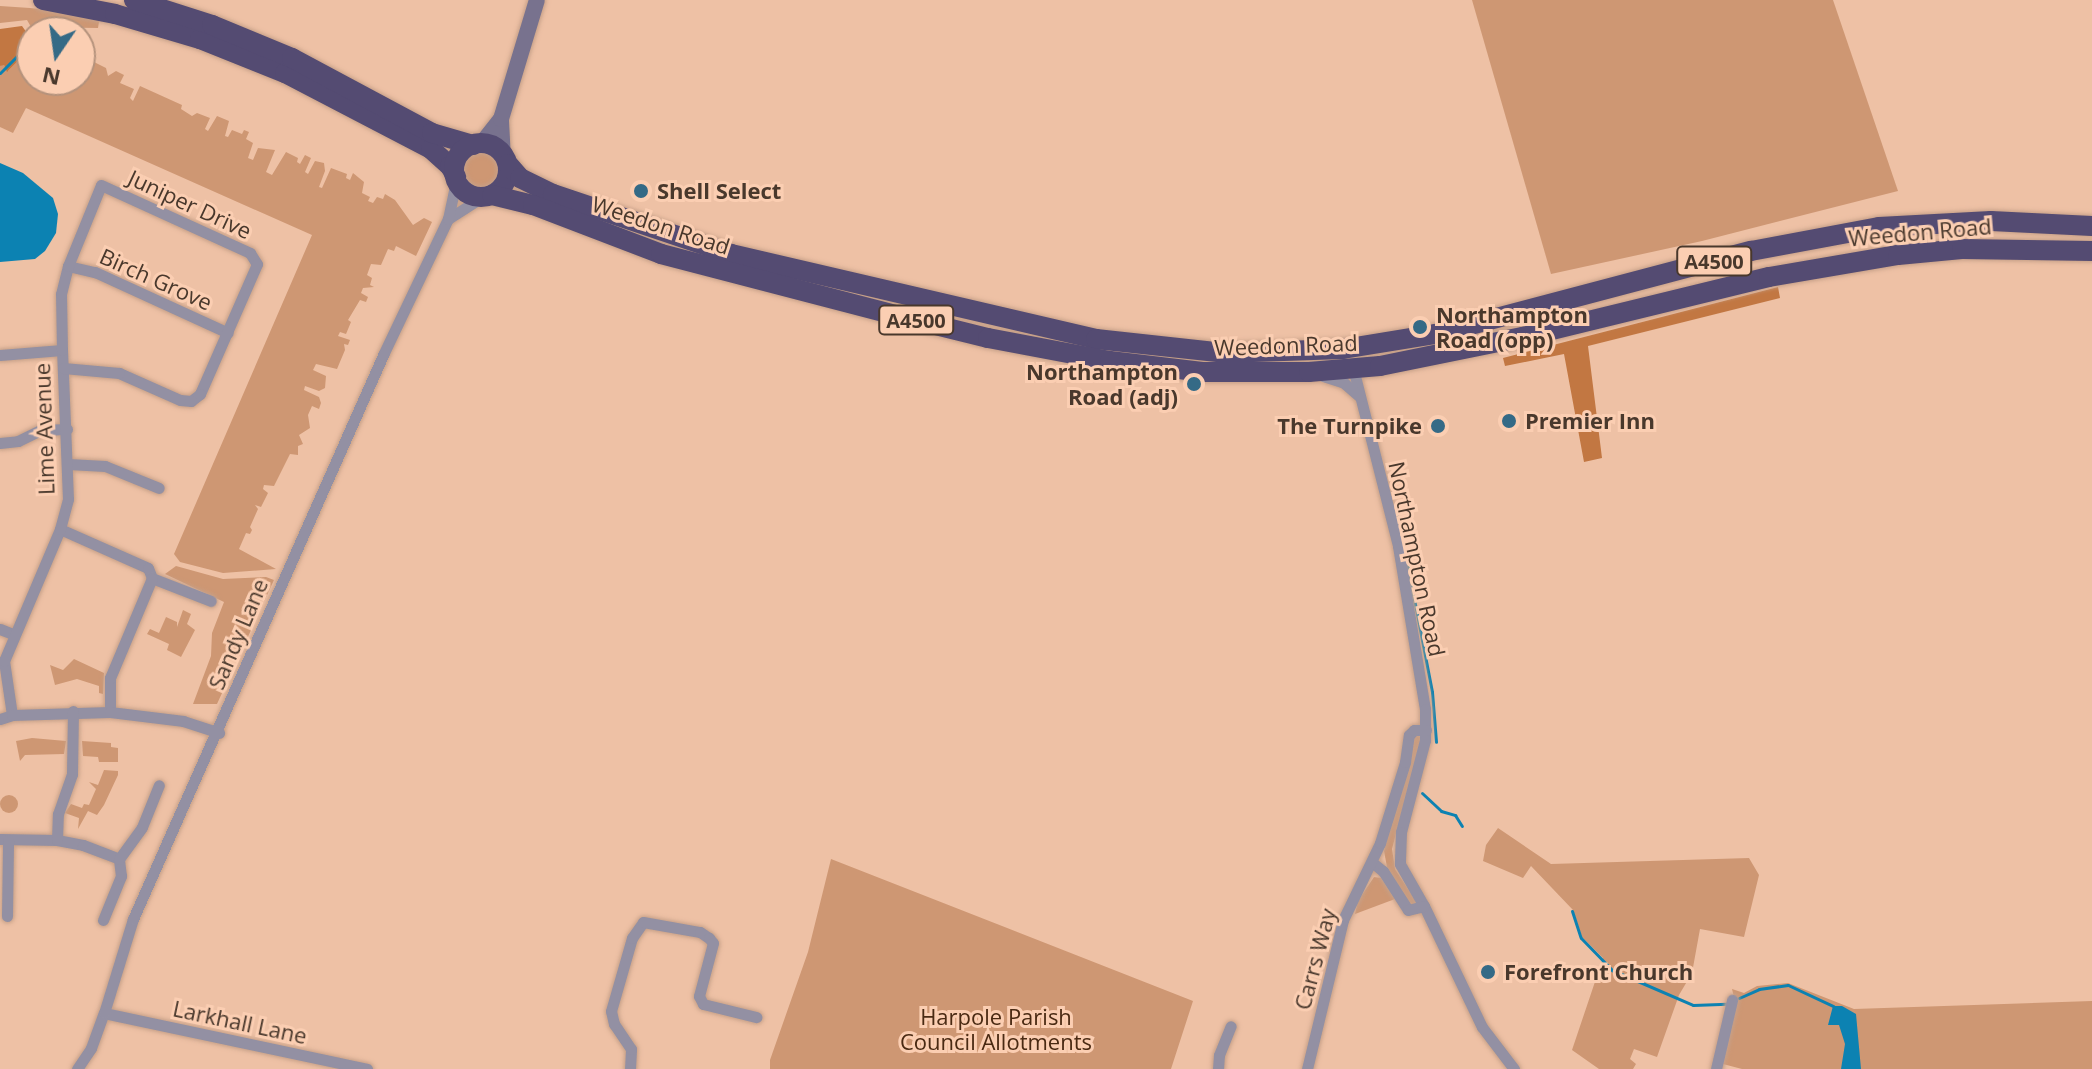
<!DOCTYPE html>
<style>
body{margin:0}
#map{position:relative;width:2092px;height:1069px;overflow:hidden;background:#eec1a5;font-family:"Open Sans",sans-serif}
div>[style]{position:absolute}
.green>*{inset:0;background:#ce9773}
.round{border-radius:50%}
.forest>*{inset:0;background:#c27742}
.water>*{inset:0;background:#0c82b2}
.stream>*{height:3px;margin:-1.5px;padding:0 1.5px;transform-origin:1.5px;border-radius:1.5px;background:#0c82b2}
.roads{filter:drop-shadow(0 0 2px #c6a088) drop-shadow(0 0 2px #c6a088)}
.street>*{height:11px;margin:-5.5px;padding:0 5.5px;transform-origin:5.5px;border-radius:5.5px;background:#9390a3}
.secondary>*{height:16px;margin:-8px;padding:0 8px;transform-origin:8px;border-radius:8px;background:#78728e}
.highway>*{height:20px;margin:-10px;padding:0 10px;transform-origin:10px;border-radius:10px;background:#544b72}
.highway>.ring{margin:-10px;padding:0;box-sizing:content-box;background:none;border:20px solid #544b72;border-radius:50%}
.dots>*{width:22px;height:22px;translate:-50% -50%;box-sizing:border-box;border:4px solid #fbceb2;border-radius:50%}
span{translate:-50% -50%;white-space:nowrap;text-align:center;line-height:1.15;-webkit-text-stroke:6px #fbceb2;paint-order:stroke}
.shield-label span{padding:2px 6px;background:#fbceb2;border:2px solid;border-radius:6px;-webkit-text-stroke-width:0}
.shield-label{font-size:20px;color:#49382c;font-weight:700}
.poi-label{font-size:22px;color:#49382c;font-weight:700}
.left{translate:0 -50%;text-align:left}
.right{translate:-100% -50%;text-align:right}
.street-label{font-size:22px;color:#49382c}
.park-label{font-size:22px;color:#4a2a13}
.north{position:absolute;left:16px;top:16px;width:80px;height:80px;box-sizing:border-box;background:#fbceb2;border:2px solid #b4927c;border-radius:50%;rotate:193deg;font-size:22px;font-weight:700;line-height:32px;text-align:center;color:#49382c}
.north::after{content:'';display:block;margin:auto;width:28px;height:36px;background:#356a86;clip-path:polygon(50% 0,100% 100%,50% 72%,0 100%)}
</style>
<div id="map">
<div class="green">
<div style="clip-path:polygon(1472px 0,1833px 0,1898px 191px,1702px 241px,1551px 274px)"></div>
<div style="clip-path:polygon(0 6px,30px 8px,100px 16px,98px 28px,31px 27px,27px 20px,0 23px)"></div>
<div style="clip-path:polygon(20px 59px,32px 63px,32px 80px,80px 80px,80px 73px,94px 62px,106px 68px,108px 76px,116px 71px,124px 75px,120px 83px,134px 89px,130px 98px,133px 101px,140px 86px,182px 105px,181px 109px,192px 116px,197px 113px,210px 118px,205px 129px,208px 131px,217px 116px,229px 121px,225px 136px,228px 137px,232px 130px,242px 134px,244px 130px,249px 132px,246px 139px,253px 143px,248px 158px,253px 160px,258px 148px,275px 150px,266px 172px,272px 175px,286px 152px,298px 158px,297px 162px,300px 164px,305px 155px,311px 158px,305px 172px,308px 174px,315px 161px,324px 163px,325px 171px,319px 187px,322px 188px,331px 168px,347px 174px,346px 178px,350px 180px,353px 173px,364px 182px,362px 193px,370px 197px,368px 201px,373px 203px,377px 197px,383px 199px,385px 194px,395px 200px,413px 225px,424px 218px,432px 222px,416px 256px,396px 246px,394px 251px,388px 249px,381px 265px,371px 264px,367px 275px,372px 278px,370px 285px,374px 287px,363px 288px,361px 293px,368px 297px,366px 302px,360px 300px,348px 320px,351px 322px,346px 334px,340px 332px,338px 336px,350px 340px,348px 345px,344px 344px,345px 350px,337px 369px,316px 364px,313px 370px,326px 376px,325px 388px,319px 391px,305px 386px,304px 390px,319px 397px,321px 403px,319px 409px,312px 406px,308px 415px,310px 428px,299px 435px,303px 444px,298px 446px,298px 455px,290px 454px,274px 486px,264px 485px,263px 489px,268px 493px,261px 507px,255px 505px,258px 509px,250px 527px,252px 530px,250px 534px,246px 533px,239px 549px,276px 569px,223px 573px,180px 562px,174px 554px,312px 235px,26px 108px,13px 133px,0 127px,0 66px,3px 64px,8px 71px)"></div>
<div class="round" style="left:462px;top:151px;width:38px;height:38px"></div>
<div style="clip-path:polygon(176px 566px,223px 579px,266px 577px,274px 580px,217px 704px,193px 704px,211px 656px,212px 633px,224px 602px,165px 574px)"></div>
<div style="clip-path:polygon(183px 610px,191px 614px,187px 624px,195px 630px,181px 657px,167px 650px,169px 644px,147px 634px,150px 629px,159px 633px,166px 617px,177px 622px,177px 627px)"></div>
<div style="clip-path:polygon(74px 659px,104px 673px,103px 694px,99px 693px,99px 686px,77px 679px,55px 685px,50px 665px,63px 670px)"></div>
<div style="clip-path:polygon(1415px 735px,1421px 737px,1392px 849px,1395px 869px,1417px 903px,1412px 908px,1387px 867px,1384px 851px)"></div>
<div style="clip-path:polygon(32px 738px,66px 741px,64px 754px,25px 755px,20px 761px,16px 741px)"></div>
<div style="clip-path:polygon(82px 741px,111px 743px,111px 747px,118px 748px,118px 762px,99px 762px,98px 757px,83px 756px)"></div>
<div style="clip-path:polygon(104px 770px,118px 771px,118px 775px,104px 805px,97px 815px,88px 811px,78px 829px,79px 818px,65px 813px,71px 804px,82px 808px,84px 804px,89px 805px,96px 789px,89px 782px,98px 785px)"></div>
<div class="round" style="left:0;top:795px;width:18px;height:18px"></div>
<div style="clip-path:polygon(1498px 828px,1551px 864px,1749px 858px,1759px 875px,1744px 937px,1700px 929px,1692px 973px,1679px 995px,1657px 1057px,1634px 1049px,1630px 1059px,1636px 1064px,1633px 1069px,1599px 1069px,1572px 1050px,1603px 958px,1582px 937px,1573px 910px,1531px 866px,1523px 878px,1483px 861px,1486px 845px)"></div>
<div style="clip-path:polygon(831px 859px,1193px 1001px,1171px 1069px,770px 1069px,770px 1060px,808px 952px)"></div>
<div style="clip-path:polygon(1374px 877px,1381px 878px,1395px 899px,1355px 914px,1358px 901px)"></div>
<div style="clip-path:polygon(1788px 983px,1854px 1009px,2092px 1001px,2092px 1069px,1742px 1069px,1723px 1064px,1736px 1005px,1732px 989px,1744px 993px,1757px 986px)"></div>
</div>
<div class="forest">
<div style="clip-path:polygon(22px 26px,27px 33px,32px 33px,32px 47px,7px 72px,4px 65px,0 66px,0 29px)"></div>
<div style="clip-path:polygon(1778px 287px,1780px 298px,1588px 346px,1602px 458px,1584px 462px,1564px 354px,1505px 366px,1503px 358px)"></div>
</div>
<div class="water">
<div style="clip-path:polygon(0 163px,23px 173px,53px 198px,58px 214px,56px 233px,45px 251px,35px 259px,0 262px)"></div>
<div style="clip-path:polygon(1833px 1006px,1842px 1006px,1856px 1014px,1861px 1069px,1841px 1069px,1845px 1044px,1839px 1025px,1828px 1025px)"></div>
</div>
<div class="stream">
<div style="left:0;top:73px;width:38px;rotate:-45deg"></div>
<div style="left:1396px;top:512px;width:25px;rotate:79deg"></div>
<div style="left:1405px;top:553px;width:142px;rotate:79deg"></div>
<div style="left:1432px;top:692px;width:50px;rotate:85.4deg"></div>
<div style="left:1422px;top:793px;width:26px;rotate:43deg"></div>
<div style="left:1441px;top:811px;width:15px;rotate:16deg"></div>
<div style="left:1455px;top:815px;width:13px;rotate:58deg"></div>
<div style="left:1572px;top:911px;width:28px;rotate:72deg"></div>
<div style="left:1581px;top:938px;width:45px;rotate:45.9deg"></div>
<div style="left:1612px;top:970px;width:88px;rotate:23.4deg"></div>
<div style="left:1693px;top:1005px;width:34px;rotate:-2deg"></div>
<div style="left:1739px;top:998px;width:22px;rotate:-24deg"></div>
<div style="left:1759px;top:989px;width:29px;rotate:-8deg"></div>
<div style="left:1788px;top:985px;width:50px;rotate:25deg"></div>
</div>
<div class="roads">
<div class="street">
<div style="left:448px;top:219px;width:40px;rotate:-32.9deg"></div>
<div style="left:68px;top:266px;width:28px;rotate:13deg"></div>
<div style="left:95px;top:272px;width:146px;rotate:24.6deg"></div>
<div style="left:0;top:355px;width:62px;rotate:-4.6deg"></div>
<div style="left:1352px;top:364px;width:188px;rotate:75.8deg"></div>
<div style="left:1398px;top:546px;width:165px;rotate:80.6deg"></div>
<div style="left:1425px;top:709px;width:31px;rotate:90deg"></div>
<div style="left:1425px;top:740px;width:95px;rotate:104.6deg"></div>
<div style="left:1401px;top:832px;width:32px;rotate:92deg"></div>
<div style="left:1400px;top:864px;width:48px;rotate:60.3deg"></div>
<div style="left:1424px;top:906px;width:134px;rotate:64.4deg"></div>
<div style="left:1482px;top:1027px;width:53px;rotate:52.7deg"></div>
<div style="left:1323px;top:376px;width:22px;rotate:18deg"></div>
<div style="left:1344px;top:383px;width:21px;rotate:41deg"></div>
<div style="left:0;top:443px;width:18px;rotate:-6deg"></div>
<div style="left:18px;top:441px;width:25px;rotate:-26deg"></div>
<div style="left:41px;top:430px;width:26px;rotate:-2deg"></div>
<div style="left:68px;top:464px;width:37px;rotate:3deg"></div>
<div style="left:105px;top:466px;width:58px;rotate:22.2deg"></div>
<div style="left:60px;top:529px;width:96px;rotate:23.9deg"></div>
<div style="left:148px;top:568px;width:11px;rotate:68deg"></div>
<div style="left:152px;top:578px;width:63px;rotate:21.3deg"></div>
<div style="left:0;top:629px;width:14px;rotate:21deg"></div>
<div style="left:110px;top:712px;width:34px;rotate:-90deg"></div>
<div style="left:110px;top:678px;width:108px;rotate:-67.2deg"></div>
<div style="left:12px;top:715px;width:55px;rotate:-98.4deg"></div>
<div style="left:4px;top:661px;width:143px;rotate:-67deg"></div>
<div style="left:60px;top:529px;width:31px;rotate:-75deg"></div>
<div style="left:68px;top:499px;width:149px;rotate:-92.3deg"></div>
<div style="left:62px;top:350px;width:56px;rotate:-91deg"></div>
<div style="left:61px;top:294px;width:29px;rotate:-76deg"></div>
<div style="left:68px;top:266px;width:87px;rotate:-67.8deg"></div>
<div style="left:101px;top:185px;width:164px;rotate:24.5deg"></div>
<div style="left:250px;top:253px;width:13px;rotate:58deg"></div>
<div style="left:257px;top:264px;width:142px;rotate:113.7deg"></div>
<div style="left:200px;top:394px;width:11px;rotate:142deg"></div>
<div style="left:191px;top:401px;width:11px;rotate:-175deg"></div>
<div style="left:180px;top:400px;width:67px;rotate:-156.1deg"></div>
<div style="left:119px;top:373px;width:56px;rotate:-174.9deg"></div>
<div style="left:0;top:719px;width:13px;rotate:-18deg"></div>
<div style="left:12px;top:715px;width:98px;rotate:-1.8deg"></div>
<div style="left:110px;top:712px;width:74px;rotate:7deg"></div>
<div style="left:183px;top:721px;width:38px;rotate:18deg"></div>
<div style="left:0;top:839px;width:57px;rotate:1deg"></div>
<div style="left:57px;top:840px;width:26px;rotate:11deg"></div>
<div style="left:83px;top:845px;width:39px;rotate:21deg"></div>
<div style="left:57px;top:840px;width:26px;rotate:-88deg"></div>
<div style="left:58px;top:814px;width:42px;rotate:-70.7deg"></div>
<div style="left:72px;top:774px;width:63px;rotate:-89.1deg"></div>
<div style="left:1373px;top:863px;width:13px;rotate:39deg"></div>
<div style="left:1383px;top:871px;width:46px;rotate:57.3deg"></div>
<div style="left:1408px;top:910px;width:16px;rotate:-14deg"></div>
<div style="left:7px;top:916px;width:76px;rotate:-89.2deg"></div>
<div style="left:103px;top:920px;width:48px;rotate:-67.8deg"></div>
<div style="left:121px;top:876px;width:17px;rotate:-97deg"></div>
<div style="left:119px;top:859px;width:39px;rotate:-54deg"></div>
<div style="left:142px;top:827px;width:45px;rotate:-68deg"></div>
<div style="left:104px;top:1013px;width:269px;rotate:12deg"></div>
<div style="left:77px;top:1069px;width:25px;rotate:-56deg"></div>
<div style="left:91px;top:1048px;width:37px;rotate:-70deg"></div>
<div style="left:104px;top:1013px;width:98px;rotate:-72.9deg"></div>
<div style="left:133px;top:919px;width:617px;rotate:-66.09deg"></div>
<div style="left:383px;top:355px;width:151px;rotate:-64.5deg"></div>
<div style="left:448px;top:219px;width:40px;rotate:-78deg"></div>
<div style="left:630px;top:1069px;width:20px;rotate:-87deg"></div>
<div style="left:631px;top:1049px;width:30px;rotate:-124deg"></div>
<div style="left:614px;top:1024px;width:13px;rotate:-103deg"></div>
<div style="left:611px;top:1011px;width:76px;rotate:-74deg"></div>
<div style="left:632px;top:938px;width:19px;rotate:-55deg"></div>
<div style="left:643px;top:922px;width:58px;rotate:10deg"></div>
<div style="left:700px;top:932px;width:11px;rotate:34deg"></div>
<div style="left:709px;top:938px;width:6px;rotate:51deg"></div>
<div style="left:713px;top:943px;width:55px;rotate:104.8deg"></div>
<div style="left:699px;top:996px;width:9px;rotate:63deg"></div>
<div style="left:703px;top:1004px;width:55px;rotate:13.8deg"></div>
<div style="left:1218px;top:1069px;width:14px;rotate:-86deg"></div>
<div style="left:1219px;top:1055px;width:31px;rotate:-68deg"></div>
<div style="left:1307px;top:1069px;width:153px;rotate:-76.4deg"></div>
<div style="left:1343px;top:920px;width:85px;rotate:-64.3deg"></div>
<div style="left:1380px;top:843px;width:85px;rotate:-72.8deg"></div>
<div style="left:1405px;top:762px;width:27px;rotate:-82deg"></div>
<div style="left:1409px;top:735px;width:7px;rotate:-45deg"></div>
<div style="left:1414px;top:730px;width:12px"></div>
<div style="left:1716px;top:1069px;width:71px;rotate:-76.9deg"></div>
</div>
<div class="secondary">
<div style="left:501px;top:121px;width:33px;rotate:87deg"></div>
<div style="left:482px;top:143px;width:31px;rotate:-52deg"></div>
<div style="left:501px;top:119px;width:124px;rotate:-73.2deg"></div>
</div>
<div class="highway">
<div style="left:43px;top:0;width:73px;rotate:11deg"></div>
<div style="left:115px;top:14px;width:89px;rotate:16.4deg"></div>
<div style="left:200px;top:39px;width:92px;rotate:21.8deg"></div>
<div style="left:285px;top:73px;width:165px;rotate:27.5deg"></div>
<div style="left:431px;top:149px;width:25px;rotate:42deg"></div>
<div style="left:450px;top:166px;width:13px;rotate:61deg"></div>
<div style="left:134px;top:0;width:82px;rotate:17.8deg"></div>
<div style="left:212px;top:25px;width:87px;rotate:22.4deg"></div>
<div style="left:292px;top:58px;width:159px;rotate:28.2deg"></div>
<div style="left:432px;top:133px;width:43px;rotate:16.3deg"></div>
<div class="ring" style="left:454px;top:143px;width:34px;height:34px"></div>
<div style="left:508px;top:164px;width:18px;rotate:49deg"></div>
<div style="left:520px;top:178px;width:37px;rotate:26deg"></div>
<div style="left:553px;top:194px;width:188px;rotate:18.6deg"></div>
<div style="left:731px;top:254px;width:375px;rotate:13.1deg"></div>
<div style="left:1096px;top:339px;width:129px;rotate:6.2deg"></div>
<div style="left:1224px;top:353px;width:119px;rotate:-1.9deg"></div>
<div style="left:1343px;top:349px;width:94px;rotate:-9.2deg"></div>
<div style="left:1436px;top:334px;width:326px;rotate:-14.8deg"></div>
<div style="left:1751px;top:251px;width:130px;rotate:-10.6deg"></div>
<div style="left:1879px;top:227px;width:112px;rotate:-3.1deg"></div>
<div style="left:1991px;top:221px;width:101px;rotate:2.8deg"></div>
<div style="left:492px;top:195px;width:42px;rotate:13.7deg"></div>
<div style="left:533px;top:205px;width:137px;rotate:20.9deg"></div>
<div style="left:661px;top:254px;width:246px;rotate:14.6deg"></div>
<div style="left:899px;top:316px;width:92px;rotate:13.9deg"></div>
<div style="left:988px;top:338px;width:124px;rotate:10.7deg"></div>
<div style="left:1110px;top:361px;width:95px;rotate:6.7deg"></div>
<div style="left:1204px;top:372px;width:105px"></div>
<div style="left:1309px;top:372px;width:71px;rotate:-4.8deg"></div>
<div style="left:1380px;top:366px;width:146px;rotate:-11.5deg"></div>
<div style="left:1523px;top:337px;width:253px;rotate:-13.7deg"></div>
<div style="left:1769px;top:277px;width:131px;rotate:-9.7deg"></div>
<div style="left:1898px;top:255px;width:64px;rotate:-5.4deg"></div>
<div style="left:1962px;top:249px;width:130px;rotate:0.9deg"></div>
</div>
</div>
<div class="dots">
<div style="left:641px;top:191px;background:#356a86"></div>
<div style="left:1420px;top:327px;background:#356a86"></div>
<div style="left:1194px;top:384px;background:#356a86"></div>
<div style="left:1509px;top:421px;background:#356a86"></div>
<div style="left:1438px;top:426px;background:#356a86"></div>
<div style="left:1488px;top:972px;background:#356a86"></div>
</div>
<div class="shield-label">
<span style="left:1714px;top:261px">A4500</span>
<span style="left:916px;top:320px">A4500</span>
</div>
<div class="poi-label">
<span class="left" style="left:657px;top:191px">Shell Select</span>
<span class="left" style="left:1436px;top:327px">Northampton<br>Road (opp)</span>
<span class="right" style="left:1178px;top:384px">Northampton<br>Road (adj)</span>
<span class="left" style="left:1525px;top:421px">Premier Inn</span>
<span class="right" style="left:1422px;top:426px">The Turnpike</span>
<span class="left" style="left:1504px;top:972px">Forefront Church</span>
</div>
<div class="street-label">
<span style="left:190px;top:204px;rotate:25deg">Juniper Drive</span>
<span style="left:661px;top:225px;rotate:18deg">Weedon Road</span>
<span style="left:1920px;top:232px;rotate:-5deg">Weedon Road</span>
<span style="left:156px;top:279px;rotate:24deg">Birch Grove</span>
<span style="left:1286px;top:345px;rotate:-2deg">Weedon Road</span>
<span style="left:44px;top:429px;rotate:-92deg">Lime Avenue</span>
<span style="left:1417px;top:559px;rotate:78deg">Northampton Road</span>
<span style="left:238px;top:634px;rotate:-67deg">Sandy Lane</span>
<span style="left:1315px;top:959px;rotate:-75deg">Carrs Way</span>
<span style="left:240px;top:1022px;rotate:12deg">Larkhall Lane</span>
</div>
<div class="park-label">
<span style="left:996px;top:1029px">Harpole Parish<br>Council Allotments</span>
</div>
<div class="north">N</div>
</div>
